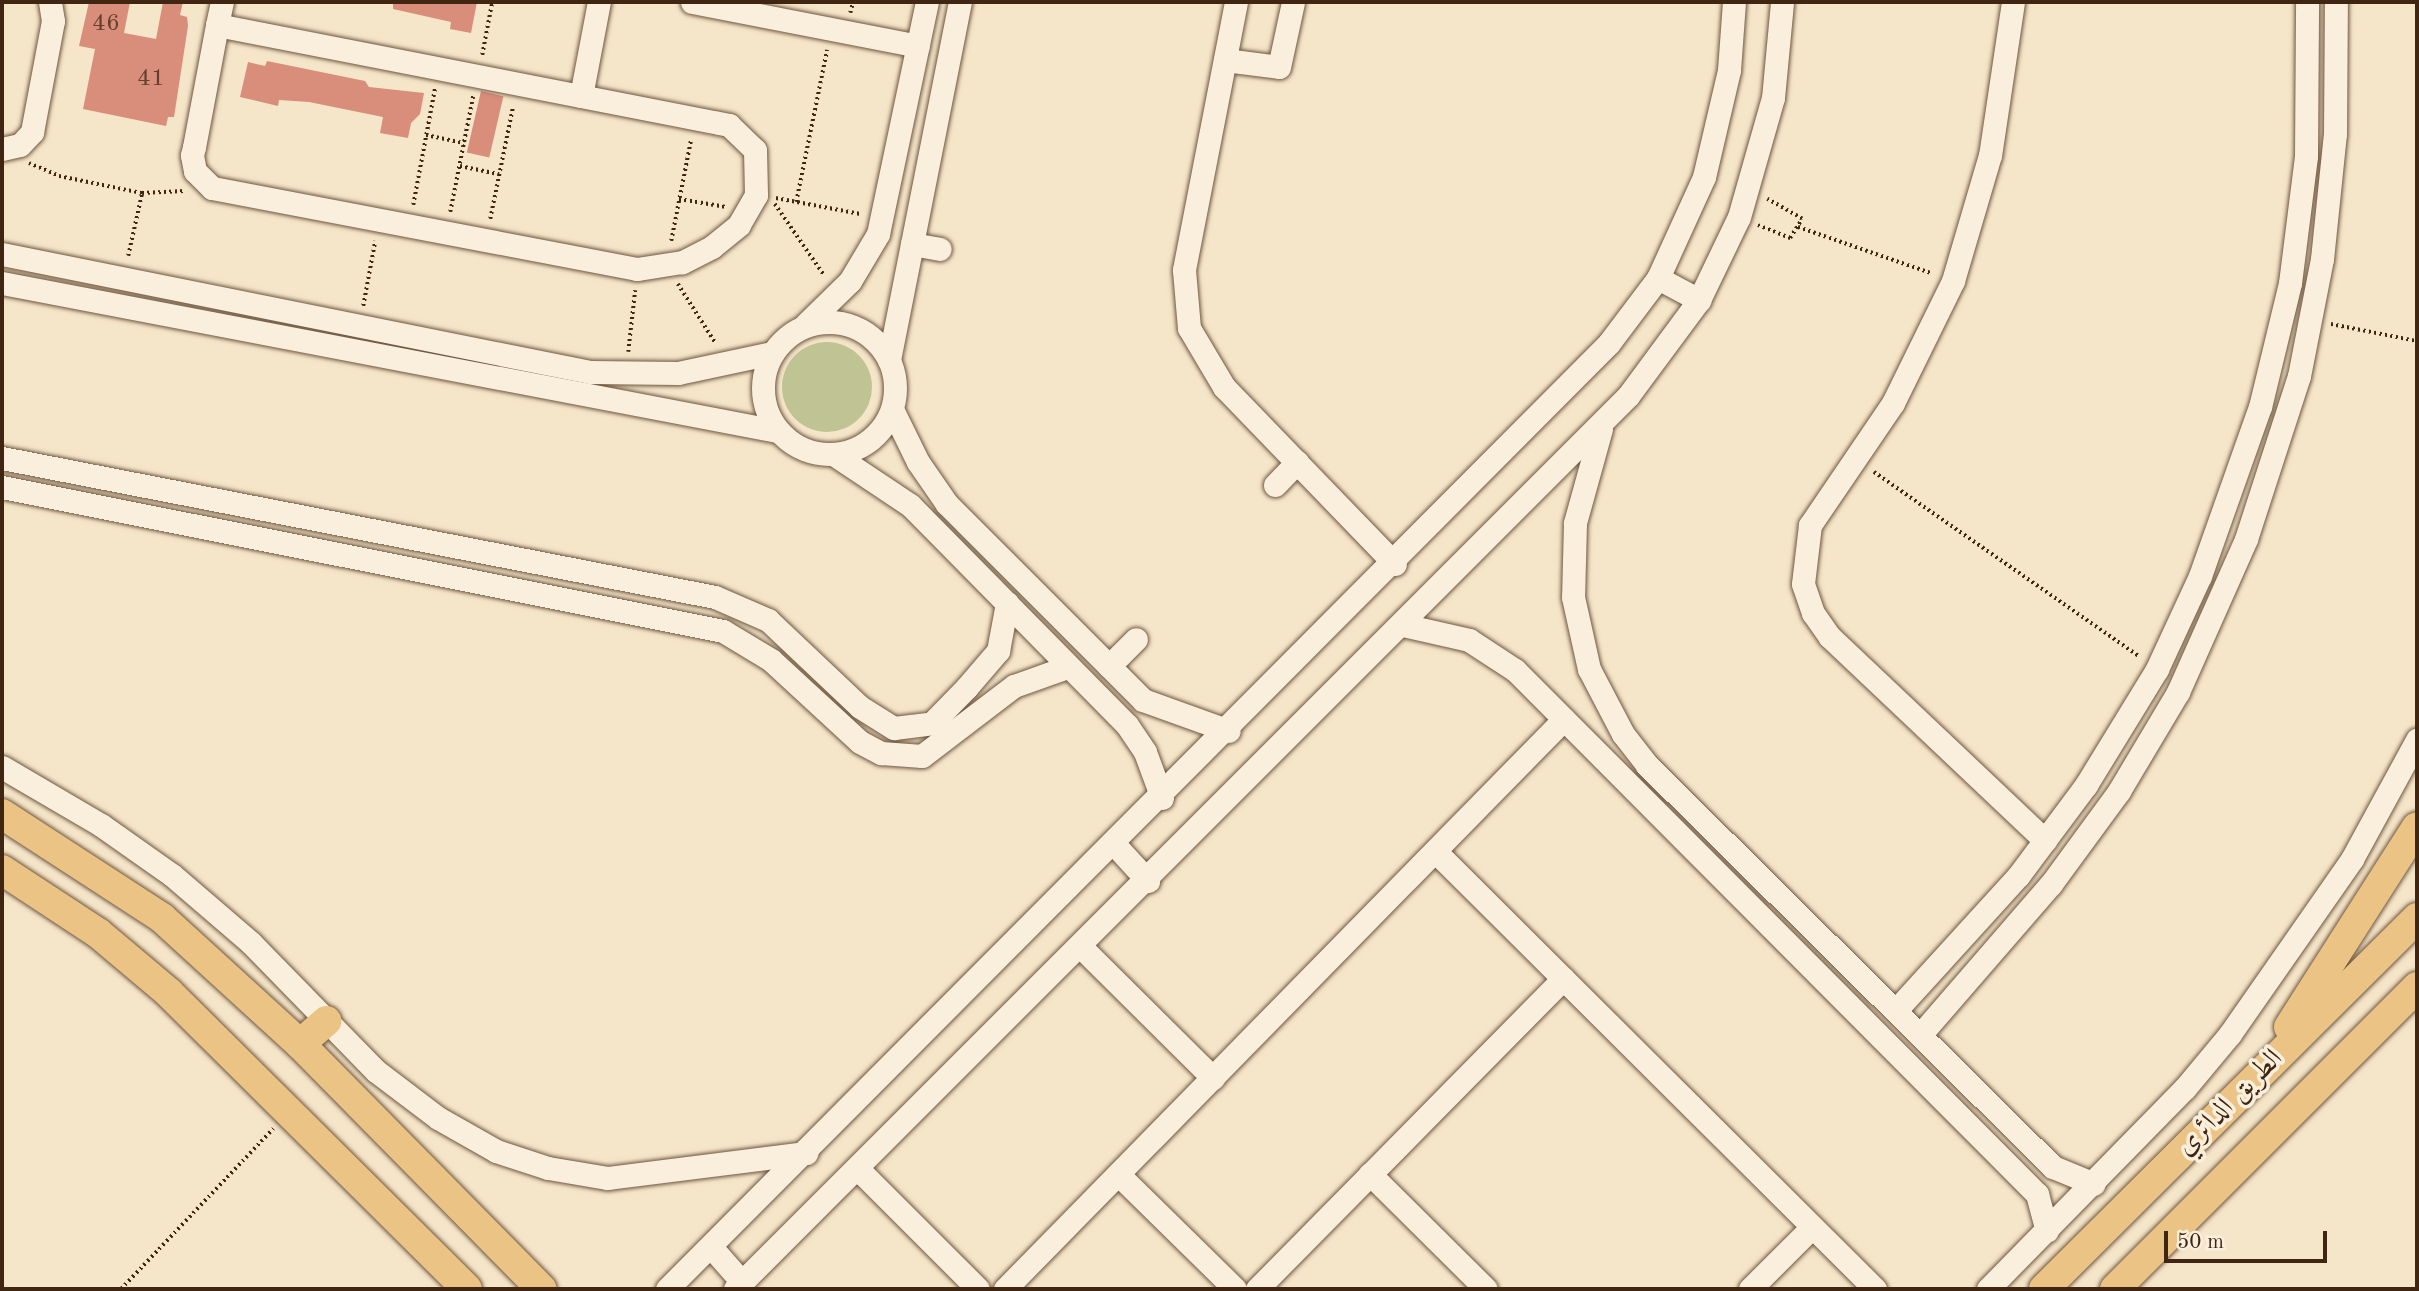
<!DOCTYPE html>
<meta charset="utf-8">
<style>
body{margin:0}
#map{position:relative;width:2419px;height:1291px;overflow:hidden;background:#f6e6c9;font-family:"Old Standard TT",Amiri,serif}
div>[style]{position:absolute}
.green>*{inset:0;background:#c0c494}
.round{border-radius:50%}
.building>*{inset:0;background:#d98d7b;transform-origin:0 0}
.path>*{height:3.5px;margin-top:-1.75px;transform-origin:0;background:repeating-linear-gradient(90deg,#402612 0 2px,transparent 0 5.5px)}
.roads{filter:drop-shadow(0 0 2px #6e5640) drop-shadow(0 0 2px #6e5640)}
.minor>*{height:23px;margin:-11.5px;padding:0 11.5px;transform-origin:11.5px;border-radius:11.5px;background:#f9efdc}
.minor>.ring{margin:-11.5px;padding:0;box-sizing:content-box;background:none;border:23px solid #f9efdc;border-radius:50%}
.major>*{height:30px;margin:-15px;padding:0 15px;transform-origin:15px;border-radius:15px;background:#ebc384}
span{translate:-50% -50%;white-space:nowrap;text-align:center;line-height:1.15;-webkit-text-stroke:7px #f9efdc;paint-order:stroke}
.number-label{font-size:24px;color:#66402c}
.number-label span{-webkit-text-stroke-width:0}
.street-label{font-size:28px;color:#402612}
.frame{position:absolute;inset:0;border:4px solid #402612;pointer-events:none}
.scale{position:absolute;left:2164px;top:1231px;width:163px;height:32px;box-sizing:border-box;border:4px solid #402612;border-top:0;padding-left:9px;font-size:21px;line-height:24px;white-space:nowrap;color:#402612;-webkit-text-stroke:5px #f9efdc;paint-order:stroke}
</style>
<div id="map">
<div class="green">
<div class="round" style="left:782px;top:342px;width:90px;height:90px"></div>
</div>
<div class="building">
<div style="clip-path:polygon(89px 2px,130px 2px,124px 33px,156px 39px,163px 2px,183px 2px,180px 15px,187px 17px,188px 26px,174px 117px,168px 117px,166px 126px,83px 109px,95px 49px,79px 46px)"></div>
<div style="clip-path:polygon(393px 2px,477px 2px,471px 33px,450px 29px,451px 22px,393px 9px)"></div>
<div style="clip-path:polygon(267px 61px,365px 81px,369px 87px,424px 93px,420px 114px,411px 123px,408px 138px,380px 133px,383px 117px,309px 102px,279px 100px,278px 106px,240px 97px,248px 62px,265px 66px)"></div>
<div style="left:481px;top:91px;width:23px;height:63px;rotate:13deg"></div>
</div>
<div class="path">
<div style="left:850px;top:13px;width:11px;rotate:-75deg"></div>
<div style="left:482px;top:55px;width:54px;rotate:-79.3deg"></div>
<div style="left:426px;top:135px;width:39px;rotate:12deg"></div>
<div style="left:29px;top:163px;width:33px;rotate:23deg"></div>
<div style="left:59px;top:176px;width:85px;rotate:11.6deg"></div>
<div style="left:142px;top:193px;width:42px;rotate:-2.7deg"></div>
<div style="left:460px;top:166px;width:40px;rotate:12deg"></div>
<div style="left:776px;top:198px;width:86px;rotate:10.7deg"></div>
<div style="left:679px;top:199px;width:48px;rotate:9.7deg"></div>
<div style="left:796px;top:202px;width:155px;rotate:-78.5deg"></div>
<div style="left:775px;top:204px;width:86px;rotate:55.4deg"></div>
<div style="left:413px;top:205px;width:119px;rotate:-79.4deg"></div>
<div style="left:450px;top:212px;width:118px;rotate:-78.8deg"></div>
<div style="left:490px;top:219px;width:115px;rotate:-78.5deg"></div>
<div style="left:1758px;top:225px;width:35px;rotate:22deg"></div>
<div style="left:1790px;top:238px;width:22px;rotate:-58deg"></div>
<div style="left:1802px;top:219px;width:40px;rotate:-150.3deg"></div>
<div style="left:1798px;top:227px;width:141px;rotate:19.1deg"></div>
<div style="left:671px;top:241px;width:104px;rotate:-78.9deg"></div>
<div style="left:128px;top:256px;width:65px;rotate:-77.5deg"></div>
<div style="left:678px;top:284px;width:69px;rotate:57.5deg"></div>
<div style="left:363px;top:306px;width:66px;rotate:-79.5deg"></div>
<div style="left:2331px;top:324px;width:88px;rotate:11.2deg"></div>
<div style="left:628px;top:352px;width:62px;rotate:-83.6deg"></div>
<div style="left:1874px;top:472px;width:324px;rotate:34.8deg"></div>
<div style="left:121px;top:1289px;width:221px;rotate:-46.5deg"></div>
</div>
<div class="roads">
<div class="minor">
<div style="left:692px;top:2px;width:230px;rotate:11deg"></div>
<div style="left:1236px;top:2px;width:273px;rotate:101deg"></div>
<div style="left:1184px;top:270px;width:58px;rotate:85.1deg"></div>
<div style="left:1189px;top:328px;width:69px;rotate:59.3deg"></div>
<div style="left:1224px;top:387px;width:246px;rotate:46deg"></div>
<div style="left:2013px;top:2px;width:155px;rotate:98.5deg"></div>
<div style="left:1990px;top:155px;width:131px;rotate:106.4deg"></div>
<div style="left:1953px;top:281px;width:136px;rotate:116.2deg"></div>
<div style="left:1893px;top:403px;width:148px;rotate:124.2deg"></div>
<div style="left:1810px;top:525px;width:59px;rotate:96.8deg"></div>
<div style="left:1803px;top:584px;width:31px;rotate:71deg"></div>
<div style="left:1813px;top:613px;width:29px;rotate:55deg"></div>
<div style="left:1830px;top:637px;width:296px;rotate:43.4deg"></div>
<div style="left:217px;top:25px;width:522px;rotate:11.05deg"></div>
<div style="left:729px;top:125px;width:36px;rotate:44deg"></div>
<div style="left:755px;top:150px;width:45px;rotate:88.7deg"></div>
<div style="left:756px;top:195px;width:34px;rotate:120deg"></div>
<div style="left:739px;top:225px;width:35px;rotate:141deg"></div>
<div style="left:712px;top:247px;width:34px;rotate:153deg"></div>
<div style="left:682px;top:262px;width:46px;rotate:171.2deg"></div>
<div style="left:637px;top:269px;width:433px;rotate:-169.2deg"></div>
<div style="left:212px;top:188px;width:24px;rotate:-135deg"></div>
<div style="left:195px;top:171px;width:16px;rotate:-101deg"></div>
<div style="left:192px;top:155px;width:8px;rotate:-76deg"></div>
<div style="left:194px;top:147px;width:124px;rotate:-79.3deg"></div>
<div style="left:217px;top:25px;width:24px;rotate:-78deg"></div>
<div style="left:1225px;top:60px;width:54px;rotate:7.4deg"></div>
<div style="left:1279px;top:67px;width:66px;rotate:-77.8deg"></div>
<div style="left:581px;top:96px;width:96px;rotate:-79.2deg"></div>
<div style="left:2px;top:149px;width:18px;rotate:-13deg"></div>
<div style="left:20px;top:145px;width:18px;rotate:-47deg"></div>
<div style="left:32px;top:132px;width:113px;rotate:-79.3deg"></div>
<div style="left:53px;top:21px;width:19px;rotate:-99deg"></div>
<div style="left:912px;top:244px;width:28px;rotate:10deg"></div>
<div style="left:2px;top:254px;width:600px;rotate:11.35deg"></div>
<div style="left:590px;top:372px;width:88px;rotate:0.7deg"></div>
<div style="left:678px;top:373px;width:96px;rotate:-12deg"></div>
<div style="left:1658px;top:278px;width:47px;rotate:28.2deg"></div>
<div style="left:2px;top:283px;width:789px;rotate:10.81deg"></div>
<div class="ring" style="left:763px;top:322px;width:109px;height:109px"></div>
<div style="left:805px;top:325px;width:63px;rotate:-44.4deg"></div>
<div style="left:850px;top:281px;width:55px;rotate:-59.2deg"></div>
<div style="left:878px;top:234px;width:237px;rotate:-78.1deg"></div>
<div style="left:889px;top:360px;width:365px;rotate:-78.8deg"></div>
<div style="left:892px;top:409px;width:59px;rotate:63.9deg"></div>
<div style="left:918px;top:462px;width:51px;rotate:55.4deg"></div>
<div style="left:947px;top:504px;width:277px;rotate:45deg"></div>
<div style="left:1143px;top:700px;width:91px;rotate:19.8deg"></div>
<div style="left:1601px;top:429px;width:98px;rotate:105.5deg"></div>
<div style="left:1575px;top:523px;width:74px;rotate:91.5deg"></div>
<div style="left:1573px;top:597px;width:74px;rotate:77.5deg"></div>
<div style="left:1589px;top:669px;width:73px;rotate:62.4deg"></div>
<div style="left:1623px;top:734px;width:39px;rotate:52deg"></div>
<div style="left:1647px;top:765px;width:571px;rotate:44.72deg"></div>
<div style="left:2053px;top:1167px;width:44px;rotate:22.5deg"></div>
<div style="left:835px;top:455px;width:90px;rotate:33.7deg"></div>
<div style="left:910px;top:505px;width:309px;rotate:45.4deg"></div>
<div style="left:1127px;top:725px;width:32px;rotate:56deg"></div>
<div style="left:1145px;top:752px;width:49px;rotate:69.7deg"></div>
<div style="left:2px;top:458px;width:726px;rotate:11.03deg"></div>
<div style="left:715px;top:597px;width:58px;rotate:23.5deg"></div>
<div style="left:768px;top:620px;width:127px;rotate:43.4deg"></div>
<div style="left:860px;top:707px;width:40px;rotate:32deg"></div>
<div style="left:894px;top:728px;width:38px;rotate:-7deg"></div>
<div style="left:932px;top:723px;width:50px;rotate:-45.8deg"></div>
<div style="left:967px;top:687px;width:48px;rotate:-49.3deg"></div>
<div style="left:998px;top:651px;width:49px;rotate:-79.4deg"></div>
<div style="left:1275px;top:485px;width:32px;rotate:-46deg"></div>
<div style="left:2px;top:487px;width:735px;rotate:11.29deg"></div>
<div style="left:723px;top:631px;width:56px;rotate:31.1deg"></div>
<div style="left:771px;top:660px;width:121px;rotate:42.7deg"></div>
<div style="left:860px;top:742px;width:24px;rotate:28deg"></div>
<div style="left:881px;top:753px;width:41px;rotate:4.2deg"></div>
<div style="left:922px;top:756px;width:116px;rotate:-37.3deg"></div>
<div style="left:1014px;top:686px;width:56px;rotate:-19.7deg"></div>
<div style="left:1403px;top:625px;width:68px;rotate:12.8deg"></div>
<div style="left:1469px;top:640px;width:55px;rotate:33.1deg"></div>
<div style="left:1515px;top:670px;width:740px;rotate:45.11deg"></div>
<div style="left:2037px;top:1194px;width:38px;rotate:75deg"></div>
<div style="left:1109px;top:666px;width:38px;rotate:-45deg"></div>
<div style="left:2px;top:767px;width:115px;rotate:30.4deg"></div>
<div style="left:101px;top:825px;width:87px;rotate:35.2deg"></div>
<div style="left:172px;top:875px;width:104px;rotate:40.7deg"></div>
<div style="left:251px;top:943px;width:179px;rotate:45.7deg"></div>
<div style="left:376px;top:1071px;width:78px;rotate:37.2deg"></div>
<div style="left:438px;top:1118px;width:67px;rotate:29.6deg"></div>
<div style="left:496px;top:1151px;width:55px;rotate:18.1deg"></div>
<div style="left:548px;top:1168px;width:61px;rotate:9.5deg"></div>
<div style="left:608px;top:1178px;width:200px;rotate:-7.2deg"></div>
<div style="left:1115px;top:845px;width:49px;rotate:47.5deg"></div>
<div style="left:1435px;top:851px;width:621px;rotate:44.87deg"></div>
<div style="left:1081px;top:947px;width:186px;rotate:44.8deg"></div>
<div style="left:1897px;top:1009px;width:181px;rotate:-47.7deg"></div>
<div style="left:2019px;top:875px;width:112px;rotate:-53.3deg"></div>
<div style="left:2086px;top:785px;width:136px;rotate:-58.5deg"></div>
<div style="left:2157px;top:669px;width:102px;rotate:-65.2deg"></div>
<div style="left:2200px;top:576px;width:179px;rotate:-70.5deg"></div>
<div style="left:2260px;top:407px;width:128px;rotate:-76.4deg"></div>
<div style="left:2290px;top:283px;width:128px;rotate:-82.8deg"></div>
<div style="left:2306px;top:156px;width:154px;rotate:-89.6deg"></div>
<div style="left:1920px;top:1035px;width:200px;rotate:-49.1deg"></div>
<div style="left:2051px;top:884px;width:115px;rotate:-53.8deg"></div>
<div style="left:2119px;top:791px;width:115px;rotate:-59.2deg"></div>
<div style="left:2178px;top:692px;width:167px;rotate:-66deg"></div>
<div style="left:2246px;top:539px;width:171px;rotate:-72deg"></div>
<div style="left:2299px;top:376px;width:119px;rotate:-78.9deg"></div>
<div style="left:2322px;top:259px;width:126px;rotate:-84.1deg"></div>
<div style="left:2335px;top:134px;width:132px;rotate:-89.6deg"></div>
<div style="left:859px;top:1170px;width:168px;rotate:45deg"></div>
<div style="left:1118px;top:1174px;width:164px;rotate:44.5deg"></div>
<div style="left:1370px;top:1174px;width:163px;rotate:44.8deg"></div>
<div style="left:712px;top:1248px;width:45px;rotate:48.6deg"></div>
<div style="left:667px;top:1289px;width:1335px;rotate:-45.12deg"></div>
<div style="left:1609px;top:343px;width:81px;rotate:-53deg"></div>
<div style="left:1658px;top:278px;width:111px;rotate:-65.5deg"></div>
<div style="left:1704px;top:177px;width:110px;rotate:-76.8deg"></div>
<div style="left:1729px;top:70px;width:68px;rotate:-85.8deg"></div>
<div style="left:735px;top:1289px;width:1263px;rotate:-45deg"></div>
<div style="left:1628px;top:396px;width:119px;rotate:-53.5deg"></div>
<div style="left:1699px;top:300px;width:92px;rotate:-64.3deg"></div>
<div style="left:1739px;top:217px;width:124px;rotate:-74.1deg"></div>
<div style="left:1773px;top:98px;width:96px;rotate:-84.6deg"></div>
<div style="left:1005px;top:1289px;width:798px;rotate:-45.56deg"></div>
<div style="left:1257px;top:1289px;width:436px;rotate:-45.4deg"></div>
<div style="left:1750px;top:1289px;width:88px;rotate:-45deg"></div>
<div style="left:1988px;top:1289px;width:281px;rotate:-45.6deg"></div>
<div style="left:2185px;top:1088px;width:70px;rotate:-50.2deg"></div>
<div style="left:2230px;top:1034px;width:213px;rotate:-55.1deg"></div>
<div style="left:2352px;top:859px;width:136px;rotate:-61.4deg"></div>
</div>
<div class="major">
<div style="left:2px;top:814px;width:191px;rotate:33deg"></div>
<div style="left:162px;top:918px;width:187px;rotate:42.4deg"></div>
<div style="left:300px;top:1044px;width:344px;rotate:45.4deg"></div>
<div style="left:2px;top:870px;width:115px;rotate:33.3deg"></div>
<div style="left:98px;top:933px;width:92px;rotate:40.1deg"></div>
<div style="left:168px;top:992px;width:421px;rotate:44.8deg"></div>
<div style="left:2289px;top:1027px;width:237px;rotate:-57.4deg"></div>
<div style="left:300px;top:1044px;width:35px;rotate:-41deg"></div>
<div style="left:2044px;top:1289px;width:526px;rotate:-44.85deg"></div>
<div style="left:2115px;top:1289px;width:427px;rotate:-45deg"></div>
</div>
</div>
<div class="number-label">
<span style="left:106px;top:25px">46</span>
<span style="left:151px;top:80px">41</span>
</div>
<div class="street-label">
<span style="left:2230px;top:1103px;rotate:-45deg">الطريق الدائري</span>
</div>
<div class="frame"></div>
<div class="scale">50 m</div>
</div>
